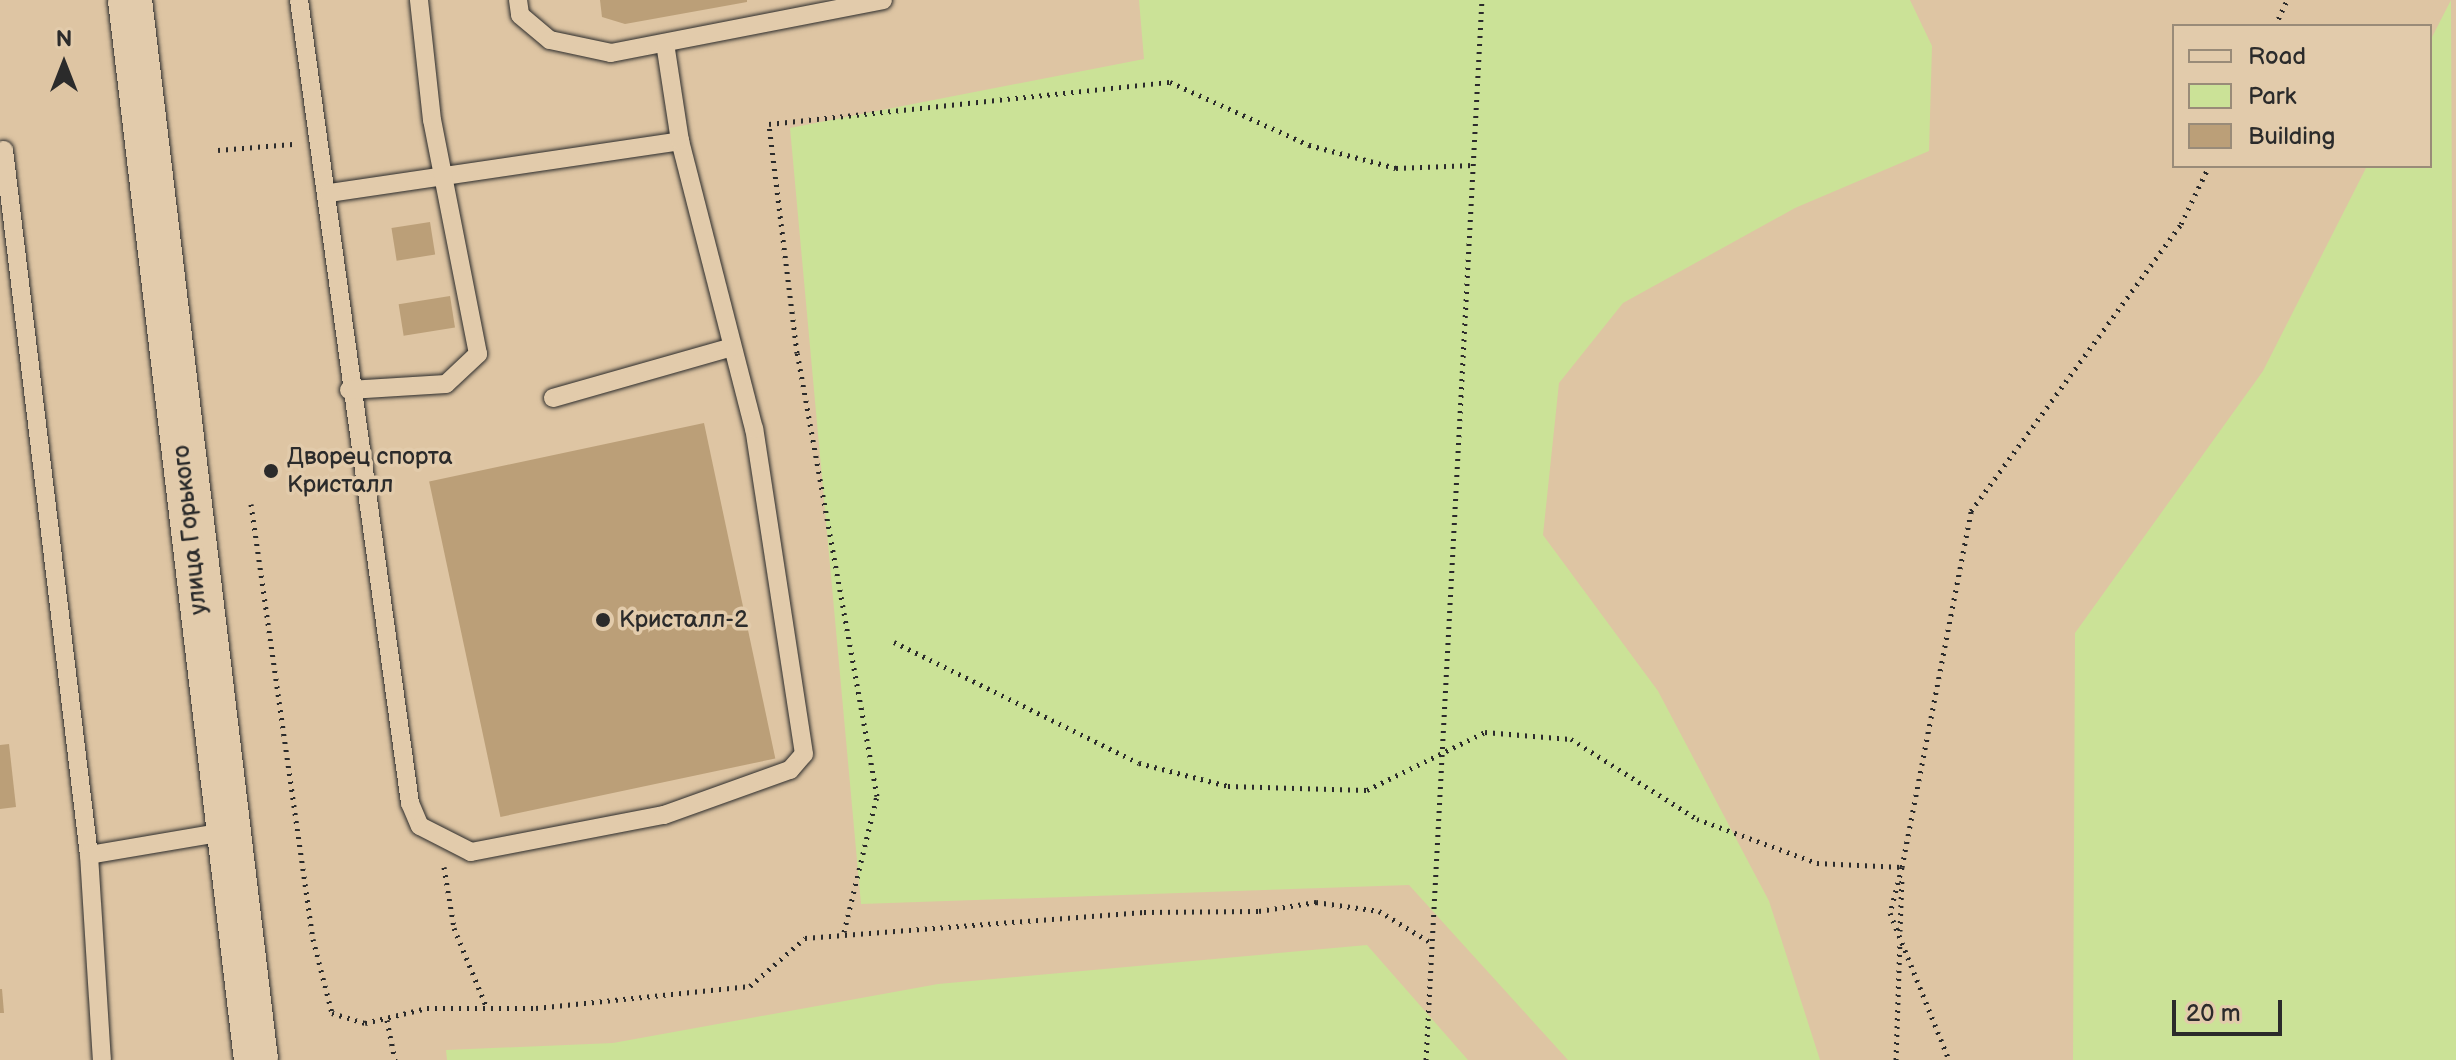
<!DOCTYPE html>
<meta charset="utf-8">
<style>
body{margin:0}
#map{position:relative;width:2456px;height:1060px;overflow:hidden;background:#dec5a3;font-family:"Balsamiq Sans",sans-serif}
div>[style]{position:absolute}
.green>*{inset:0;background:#cbe297}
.building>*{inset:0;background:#bb9f78;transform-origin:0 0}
.path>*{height:5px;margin-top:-2.5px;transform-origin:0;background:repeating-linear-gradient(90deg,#2b2b2b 0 2px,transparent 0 8px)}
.roads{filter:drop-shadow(0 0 2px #2b2b2b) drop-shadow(0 0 2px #2b2b2b)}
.lane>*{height:18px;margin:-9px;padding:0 9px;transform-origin:9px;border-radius:9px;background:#e2cbab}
.secondary>*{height:44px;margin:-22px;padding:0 22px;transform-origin:22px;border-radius:22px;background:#e2cbab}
.dots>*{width:22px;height:22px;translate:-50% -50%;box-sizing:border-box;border:4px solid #e2cbab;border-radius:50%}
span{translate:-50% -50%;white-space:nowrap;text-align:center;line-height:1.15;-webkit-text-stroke:7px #e2cbab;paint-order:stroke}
.poi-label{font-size:24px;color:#2b2b2b}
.left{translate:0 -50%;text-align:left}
.street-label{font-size:24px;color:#2b2b2b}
.legend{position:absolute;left:2172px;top:24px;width:260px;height:144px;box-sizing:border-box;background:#e2cbab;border:2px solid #998b78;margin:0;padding:10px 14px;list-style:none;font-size:24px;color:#2b2b2b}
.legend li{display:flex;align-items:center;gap:16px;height:40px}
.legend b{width:40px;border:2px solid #998b78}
.north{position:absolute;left:24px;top:24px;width:80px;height:80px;-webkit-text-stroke:6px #e2cbab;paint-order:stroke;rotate:0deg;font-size:22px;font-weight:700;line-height:32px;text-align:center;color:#2b2b2b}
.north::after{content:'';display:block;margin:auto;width:28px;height:36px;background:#2b2b2b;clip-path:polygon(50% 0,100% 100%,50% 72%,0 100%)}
.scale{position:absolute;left:2172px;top:1000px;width:110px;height:36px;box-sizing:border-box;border:4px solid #2b2b2b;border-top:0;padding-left:10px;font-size:24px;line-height:28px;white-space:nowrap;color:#2b2b2b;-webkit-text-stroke:6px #e2cbab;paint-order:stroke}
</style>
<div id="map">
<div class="green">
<div style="clip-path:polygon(1139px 0,1910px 0,1932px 46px,1929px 151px,1795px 208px,1623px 303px,1559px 383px,1543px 535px,1658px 691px,1769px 901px,1820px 1060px,1568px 1060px,1409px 885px,861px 904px,790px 128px,1144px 59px)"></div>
<div style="clip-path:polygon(2451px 0,2456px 1060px,2073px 1060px,2075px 633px,2263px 371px,2367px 166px,2430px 166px,2430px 41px)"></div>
<div style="clip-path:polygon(1367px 945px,1468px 1060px,447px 1060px,446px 1050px,613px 1043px,938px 984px)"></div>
</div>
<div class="building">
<div style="clip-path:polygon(600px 0,747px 0,747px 2px,625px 24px,602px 17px)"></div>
<div style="left:430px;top:222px;width:33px;height:39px;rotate:81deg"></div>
<div style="left:450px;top:296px;width:32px;height:52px;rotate:81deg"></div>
<div style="left:704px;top:423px;width:343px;height:281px;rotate:78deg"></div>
<div style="clip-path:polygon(9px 744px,16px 807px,0 809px,0 745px)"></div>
<div style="clip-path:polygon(0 989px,2px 989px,4px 1013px,0 1013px)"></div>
</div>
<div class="path">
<div style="left:2275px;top:26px;width:29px;rotate:-65deg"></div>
<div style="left:218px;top:150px;width:75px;rotate:-4.6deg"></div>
<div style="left:251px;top:504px;width:439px;rotate:81.9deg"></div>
<div style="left:313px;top:939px;width:76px;rotate:75.6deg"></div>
<div style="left:332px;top:1013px;width:34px;rotate:17deg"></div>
<div style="left:365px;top:1023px;width:64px;rotate:-13.6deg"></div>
<div style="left:427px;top:1008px;width:109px"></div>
<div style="left:536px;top:1008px;width:215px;rotate:-5.9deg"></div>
<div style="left:750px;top:986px;width:73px;rotate:-41.1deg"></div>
<div style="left:805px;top:938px;width:340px;rotate:-4.4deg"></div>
<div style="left:1144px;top:912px;width:115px;rotate:-0.5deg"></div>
<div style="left:1259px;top:911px;width:58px;rotate:-9deg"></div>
<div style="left:1316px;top:902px;width:64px;rotate:8.1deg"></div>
<div style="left:1379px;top:911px;width:63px;rotate:31.4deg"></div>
<div style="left:894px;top:642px;width:273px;rotate:26.3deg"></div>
<div style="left:1139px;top:763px;width:92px;rotate:14.5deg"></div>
<div style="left:1228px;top:786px;width:139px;rotate:1.6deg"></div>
<div style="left:1367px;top:790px;width:131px;rotate:-26.2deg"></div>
<div style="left:1485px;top:732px;width:86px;rotate:4.7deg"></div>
<div style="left:1571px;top:739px;width:149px;rotate:32.4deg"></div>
<div style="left:1697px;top:819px;width:128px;rotate:20.1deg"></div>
<div style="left:1817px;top:863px;width:85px;rotate:2.7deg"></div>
<div style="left:1902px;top:867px;width:48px;rotate:104.6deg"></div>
<div style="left:1890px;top:913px;width:158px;rotate:68.1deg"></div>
<div style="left:444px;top:867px;width:62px;rotate:80.7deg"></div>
<div style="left:454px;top:928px;width:87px;rotate:67.6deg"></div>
<div style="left:1902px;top:867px;width:363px;rotate:-79deg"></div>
<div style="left:1971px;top:511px;width:356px;rotate:-53.8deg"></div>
<div style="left:2181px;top:224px;width:64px;rotate:-64.2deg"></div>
<div style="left:1900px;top:931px;width:54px;rotate:-87.9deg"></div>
<div style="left:844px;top:932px;width:140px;rotate:-76.4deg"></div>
<div style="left:877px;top:796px;width:450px;rotate:-100.2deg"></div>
<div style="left:797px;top:353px;width:231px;rotate:-97deg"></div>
<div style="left:769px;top:124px;width:403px;rotate:-6deg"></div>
<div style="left:1170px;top:82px;width:153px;rotate:24.4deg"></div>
<div style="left:1309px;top:145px;width:90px;rotate:14.8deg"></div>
<div style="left:1396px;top:168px;width:77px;rotate:-2.2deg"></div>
<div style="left:387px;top:1020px;width:41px;rotate:78.7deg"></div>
<div style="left:1426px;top:1060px;width:1061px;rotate:-86.98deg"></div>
<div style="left:1896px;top:1060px;width:119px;rotate:-88.1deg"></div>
</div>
<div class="roads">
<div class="lane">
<div style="left:299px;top:0;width:811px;rotate:82.13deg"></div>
<div style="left:410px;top:803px;width:25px;rotate:67deg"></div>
<div style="left:420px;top:826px;width:57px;rotate:27deg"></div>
<div style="left:471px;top:852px;width:197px;rotate:-10.9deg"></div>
<div style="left:664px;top:815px;width:134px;rotate:-19.7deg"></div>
<div style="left:790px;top:770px;width:21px;rotate:-49deg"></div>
<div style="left:804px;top:754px;width:329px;rotate:-98.7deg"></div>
<div style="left:754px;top:429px;width:297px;rotate:-104.4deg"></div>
<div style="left:518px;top:0;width:15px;rotate:82deg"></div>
<div style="left:520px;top:15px;width:39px;rotate:40deg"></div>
<div style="left:550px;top:40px;width:62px;rotate:12deg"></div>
<div style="left:611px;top:53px;width:277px;rotate:-11deg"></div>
<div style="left:4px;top:150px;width:710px;rotate:83.13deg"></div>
<div style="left:89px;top:855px;width:205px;rotate:86.4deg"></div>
<div style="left:329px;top:193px;width:355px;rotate:-8.4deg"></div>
<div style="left:680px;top:141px;width:99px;rotate:-98.7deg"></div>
<div style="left:349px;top:390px;width:97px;rotate:-3.5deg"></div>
<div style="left:446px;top:384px;width:44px;rotate:-43.2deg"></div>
<div style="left:478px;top:354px;width:238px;rotate:-101.1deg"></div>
<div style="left:432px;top:120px;width:121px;rotate:-96.2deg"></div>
<div style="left:553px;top:398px;width:186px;rotate:-15.9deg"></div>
<div style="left:89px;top:855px;width:138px;rotate:-9.6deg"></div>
</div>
<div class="secondary">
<div style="left:130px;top:0;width:1067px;rotate:83.22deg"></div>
</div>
</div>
<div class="dots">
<div style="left:271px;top:471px;background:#2b2b2b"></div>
<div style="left:603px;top:620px;background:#2b2b2b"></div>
</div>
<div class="poi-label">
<span class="left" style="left:287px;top:471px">Дворец спорта<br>Кристалл</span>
<span class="left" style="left:619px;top:620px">Кристалл-2</span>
</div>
<div class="street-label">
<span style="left:190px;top:530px;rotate:-96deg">улица Горького</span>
</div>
<ul class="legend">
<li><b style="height:10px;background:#e2cbab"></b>Road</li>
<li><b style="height:22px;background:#cbe297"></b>Park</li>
<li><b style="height:22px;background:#bb9f78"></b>Building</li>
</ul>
<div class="north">N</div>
<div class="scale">20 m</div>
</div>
